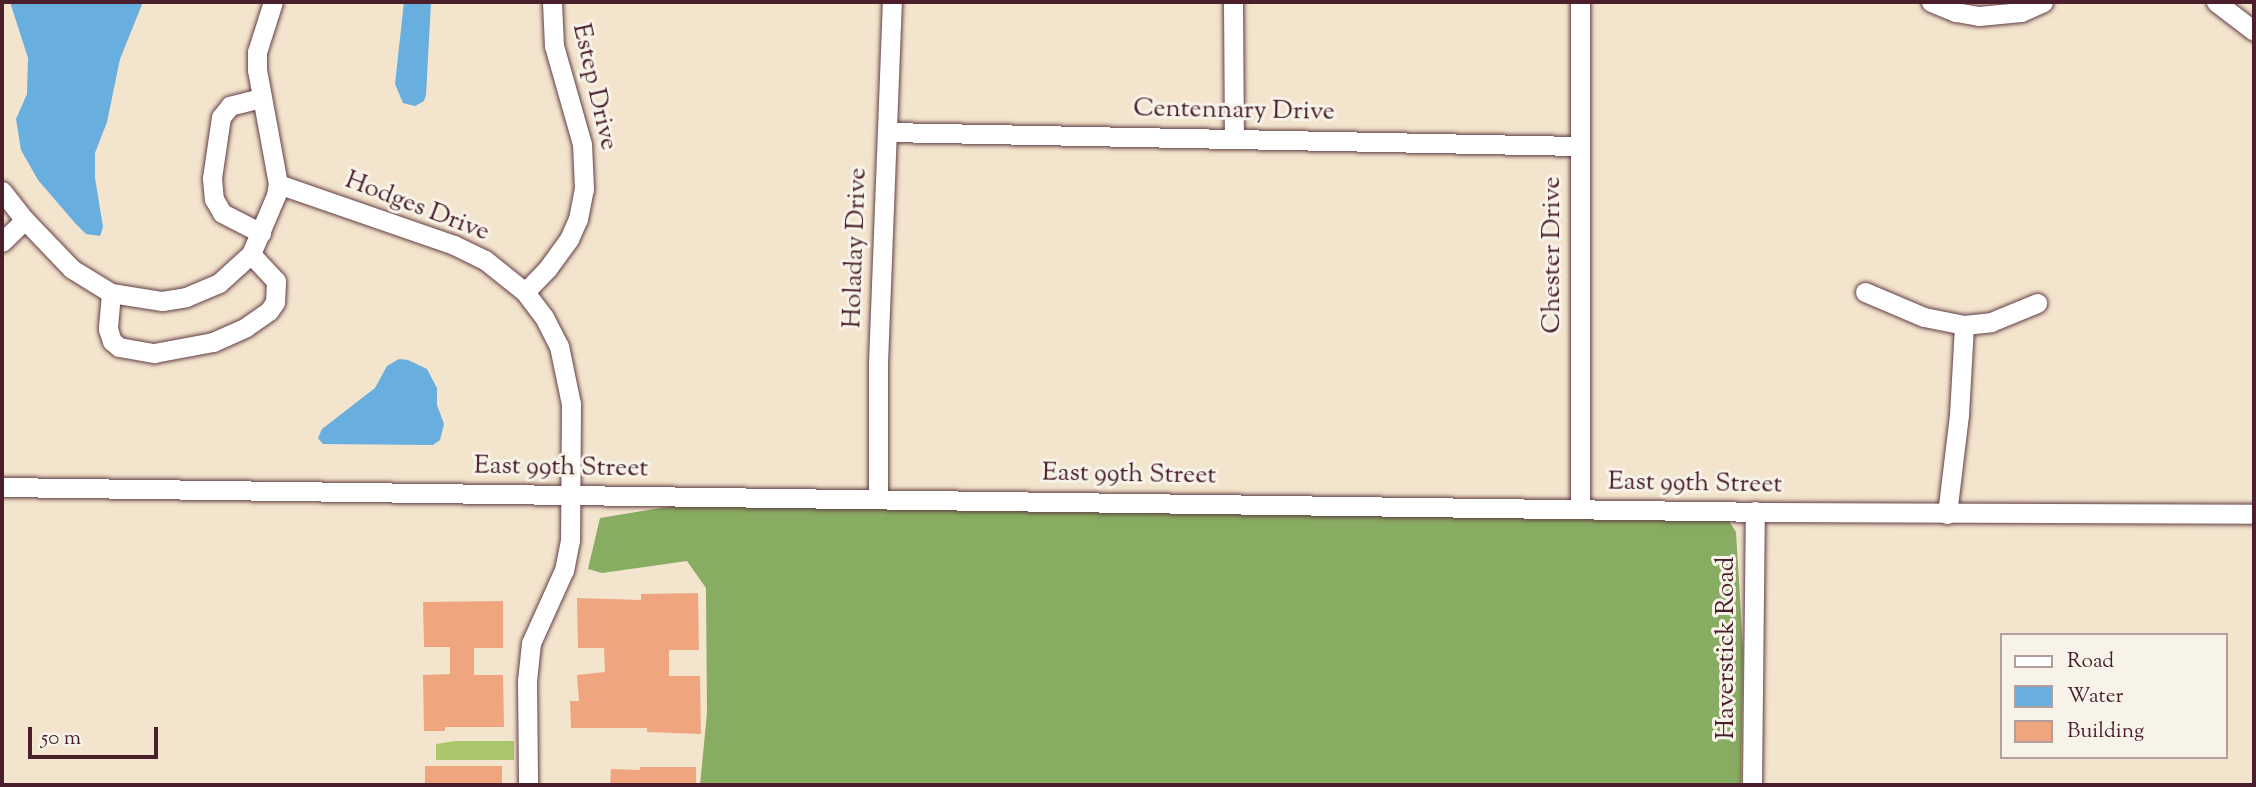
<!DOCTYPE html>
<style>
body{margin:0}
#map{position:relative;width:2256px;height:787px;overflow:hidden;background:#f3e4cd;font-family:"Sorts Mill Goudy",serif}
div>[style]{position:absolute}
.green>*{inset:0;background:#abc76e}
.forest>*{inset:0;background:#88ac61}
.water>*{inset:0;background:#68aede}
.building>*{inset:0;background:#efa67e;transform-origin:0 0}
.roads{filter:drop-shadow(0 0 2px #633d43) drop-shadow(0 0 2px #633d43)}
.street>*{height:19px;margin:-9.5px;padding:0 9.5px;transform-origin:9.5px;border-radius:9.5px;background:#fff}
span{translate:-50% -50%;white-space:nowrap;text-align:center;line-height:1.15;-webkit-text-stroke:6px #f7f3e8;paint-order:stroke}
.street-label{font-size:26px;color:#4a1f2b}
.frame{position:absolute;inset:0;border:4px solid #4a1f2b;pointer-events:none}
.legend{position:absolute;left:2000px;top:633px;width:228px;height:126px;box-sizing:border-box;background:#f7f3e8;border:2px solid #b29e9c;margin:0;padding:9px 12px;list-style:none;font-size:21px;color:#4a1f2b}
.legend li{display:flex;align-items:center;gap:14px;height:35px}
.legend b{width:35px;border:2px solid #b29e9c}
.scale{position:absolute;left:28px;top:727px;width:130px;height:32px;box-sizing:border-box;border:4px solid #4a1f2b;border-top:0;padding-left:9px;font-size:21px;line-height:24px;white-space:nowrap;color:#4a1f2b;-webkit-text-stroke:5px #f7f3e8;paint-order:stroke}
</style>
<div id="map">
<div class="green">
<div style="clip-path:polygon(455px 741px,514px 741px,514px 760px,436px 760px,436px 744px)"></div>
</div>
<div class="forest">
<div style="clip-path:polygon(685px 504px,1729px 521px,1736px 532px,1743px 649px,1741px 785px,700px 785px,707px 713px,706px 588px,687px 561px,602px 573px,588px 569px,600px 518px)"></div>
</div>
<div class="water">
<div style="clip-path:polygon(10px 2px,143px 2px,120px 59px,107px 122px,95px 153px,95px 178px,103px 227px,100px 236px,86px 234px,75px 223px,38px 180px,21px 150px,16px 119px,27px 94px,28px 58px)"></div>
<div style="clip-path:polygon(404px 2px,431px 2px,426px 95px,424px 101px,415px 106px,403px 103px,395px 84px)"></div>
<div style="clip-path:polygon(399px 359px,408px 360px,427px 369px,437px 388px,437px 405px,444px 424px,440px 440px,433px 445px,323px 444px,318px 438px,322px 429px,375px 388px,387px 366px)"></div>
</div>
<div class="building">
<div style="clip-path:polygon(698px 593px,699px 650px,669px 650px,669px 676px,700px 676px,701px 734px,647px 732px,647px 728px,571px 728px,570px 701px,579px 701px,577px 675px,605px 672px,604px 648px,578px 648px,577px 598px,641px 600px,641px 594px)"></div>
<div style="clip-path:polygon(503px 601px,503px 648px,474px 648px,474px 675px,503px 675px,504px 727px,445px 727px,445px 731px,424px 731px,423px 675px,450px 674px,450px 647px,424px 647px,423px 602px)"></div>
<div style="left:502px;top:766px;width:19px;height:77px;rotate:90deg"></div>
<div style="clip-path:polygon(640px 767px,696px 767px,696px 785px,610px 785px,611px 769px,640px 770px)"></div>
</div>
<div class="roads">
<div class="street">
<div style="left:1233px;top:2px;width:136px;rotate:89.6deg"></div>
<div style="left:1931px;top:2px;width:27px;rotate:22deg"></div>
<div style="left:1956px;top:12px;width:23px;rotate:10deg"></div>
<div style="left:1979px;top:16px;width:42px;rotate:-5.4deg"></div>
<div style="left:2021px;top:12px;width:24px;rotate:-24deg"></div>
<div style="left:2216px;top:2px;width:48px;rotate:37.3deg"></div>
<div style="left:261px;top:98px;width:32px;rotate:166deg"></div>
<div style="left:230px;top:106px;width:14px;rotate:129deg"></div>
<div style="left:221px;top:117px;width:62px;rotate:98.4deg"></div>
<div style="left:212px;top:178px;width:21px;rotate:85deg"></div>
<div style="left:214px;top:199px;width:16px;rotate:60deg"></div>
<div style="left:222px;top:213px;width:44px;rotate:27.1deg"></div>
<div style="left:887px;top:132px;width:692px;rotate:1.16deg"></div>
<div style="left:278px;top:184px;width:186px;rotate:19.1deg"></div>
<div style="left:454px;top:245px;width:34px;rotate:26deg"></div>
<div style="left:485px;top:260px;width:51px;rotate:38.7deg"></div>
<div style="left:525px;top:292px;width:31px;rotate:53deg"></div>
<div style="left:544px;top:317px;width:33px;rotate:63deg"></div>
<div style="left:559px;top:346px;width:59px;rotate:78.3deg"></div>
<div style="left:571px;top:404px;width:136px;rotate:90.4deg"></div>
<div style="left:570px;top:540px;width:31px;rotate:101deg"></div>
<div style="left:564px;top:570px;width:80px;rotate:114.3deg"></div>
<div style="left:531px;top:643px;width:38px;rotate:96deg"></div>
<div style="left:527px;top:681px;width:104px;rotate:89.4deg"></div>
<div style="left:2px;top:191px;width:37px;rotate:52deg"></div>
<div style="left:25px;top:220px;width:68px;rotate:46.2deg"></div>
<div style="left:72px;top:269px;width:46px;rotate:31.6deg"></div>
<div style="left:111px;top:293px;width:52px;rotate:8.9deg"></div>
<div style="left:162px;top:301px;width:24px;rotate:-9deg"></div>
<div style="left:186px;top:297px;width:36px;rotate:-23deg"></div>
<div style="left:219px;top:283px;width:43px;rotate:-42.2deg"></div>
<div style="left:251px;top:254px;width:64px;rotate:-67deg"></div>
<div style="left:276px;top:195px;width:11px;rotate:-80deg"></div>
<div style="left:278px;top:184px;width:116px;rotate:-100.4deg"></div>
<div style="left:257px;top:70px;width:18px;rotate:-90deg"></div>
<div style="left:257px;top:52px;width:52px;rotate:-72.3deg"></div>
<div style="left:2px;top:242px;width:32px;rotate:-44deg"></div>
<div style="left:525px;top:292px;width:33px;rotate:-46deg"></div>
<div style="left:548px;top:268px;width:36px;rotate:-54deg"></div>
<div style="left:569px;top:239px;width:22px;rotate:-66deg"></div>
<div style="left:578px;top:219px;width:31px;rotate:-79deg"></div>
<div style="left:584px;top:189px;width:45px;rotate:-92.5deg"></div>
<div style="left:582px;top:144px;width:102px;rotate:-105.9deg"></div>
<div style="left:554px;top:46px;width:44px;rotate:-92.6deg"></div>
<div style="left:1865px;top:292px;width:64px;rotate:23deg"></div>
<div style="left:1924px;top:317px;width:41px;rotate:11.3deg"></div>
<div style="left:1964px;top:325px;width:27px;rotate:-6deg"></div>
<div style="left:1991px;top:322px;width:50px;rotate:-22.4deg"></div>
<div style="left:111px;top:293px;width:36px;rotate:95deg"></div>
<div style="left:108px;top:329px;width:13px;rotate:72deg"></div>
<div style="left:112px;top:341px;width:9px;rotate:41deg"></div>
<div style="left:119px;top:347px;width:36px;rotate:10deg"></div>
<div style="left:154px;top:353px;width:60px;rotate:-10.6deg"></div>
<div style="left:213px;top:342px;width:36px;rotate:-24deg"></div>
<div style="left:246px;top:327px;width:28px;rotate:-35deg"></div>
<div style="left:269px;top:311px;width:11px;rotate:-56deg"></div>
<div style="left:275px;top:302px;width:21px;rotate:-87deg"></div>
<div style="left:276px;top:281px;width:37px;rotate:-133deg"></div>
<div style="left:2px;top:487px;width:1768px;rotate:0.81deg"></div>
<div style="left:1770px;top:512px;width:484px;rotate:0.2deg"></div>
<div style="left:878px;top:497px;width:134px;rotate:-90deg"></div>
<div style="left:878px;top:363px;width:361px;rotate:-87.8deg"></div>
<div style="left:1580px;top:508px;width:506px;rotate:-90deg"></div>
<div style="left:1947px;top:514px;width:100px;rotate:-83.1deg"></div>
<div style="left:1959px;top:415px;width:90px;rotate:-86.8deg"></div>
<div style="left:1752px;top:785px;width:274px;rotate:-89.4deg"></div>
</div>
</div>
<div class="street-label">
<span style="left:594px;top:87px;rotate:77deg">Estep Drive</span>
<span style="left:1234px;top:111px;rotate:1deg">Centennary Drive</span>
<span style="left:417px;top:207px;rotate:21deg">Hodges Drive</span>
<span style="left:856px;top:248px;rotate:-88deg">Holaday Drive</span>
<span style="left:1553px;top:255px;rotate:-90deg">Chester Drive</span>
<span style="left:561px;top:468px;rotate:1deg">East 99th Street</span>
<span style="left:1129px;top:475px;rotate:1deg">East 99th Street</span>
<span style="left:1695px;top:484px;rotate:1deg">East 99th Street</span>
<span style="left:1727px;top:648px;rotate:-90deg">Haverstick Road</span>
</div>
<div class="frame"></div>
<ul class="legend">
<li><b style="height:9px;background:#fff"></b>Road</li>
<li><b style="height:19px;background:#68aede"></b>Water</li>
<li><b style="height:19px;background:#efa67e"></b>Building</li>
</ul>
<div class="scale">50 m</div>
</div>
